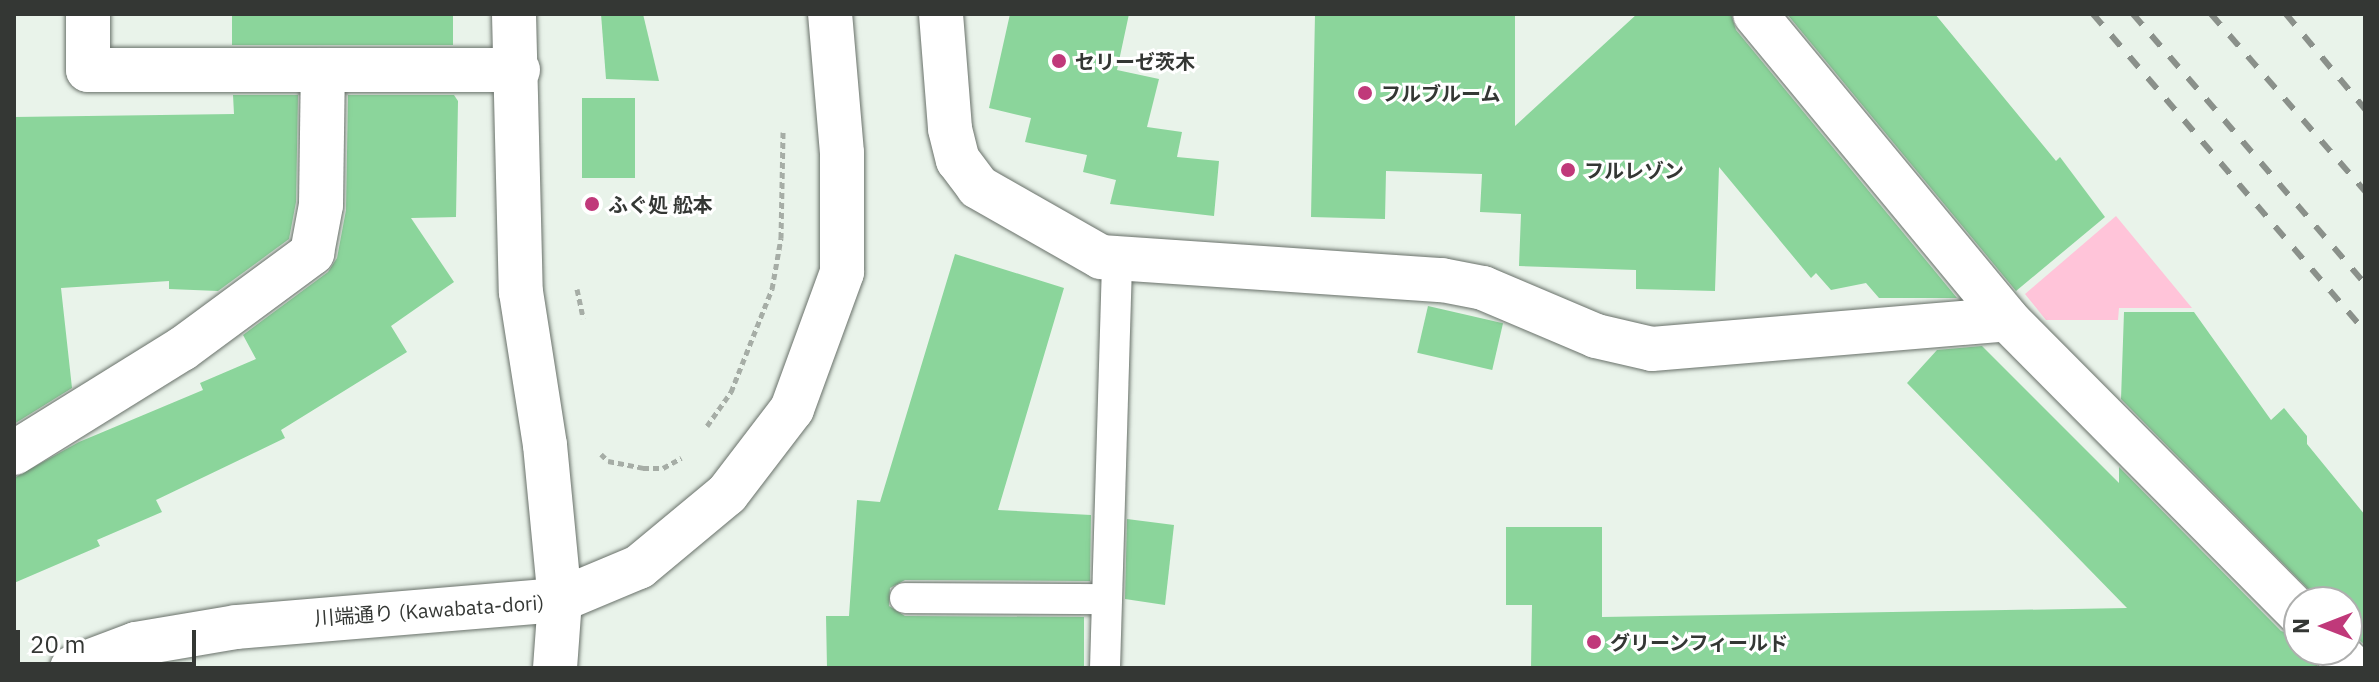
<!DOCTYPE html>
<meta charset="utf-8">
<style>
body{margin:0}
#map{position:relative;width:2379px;height:682px;overflow:hidden;background:#e9f3ea;font-family:"IBM Plex Sans","Noto Sans JP",sans-serif}
div>[style]{position:absolute}
.green>*{inset:0;background:#ffc4d9}
.building>*{inset:0;background:#8bd59b;transform-origin:0 0}
.path>*{height:5px;margin-top:-2.5px;transform-origin:0;background:repeating-linear-gradient(90deg,#a6ada6 0 6px,transparent 0 10px)}
.roads{filter:drop-shadow(0 0 2px #69716a) drop-shadow(0 0 2px #69716a)}
.lane>*{height:30px;margin:-15px;padding:0 15px;transform-origin:15px;border-radius:15px;background:#fff}
.street>*{height:44px;margin:-22px;padding:0 22px;transform-origin:22px;border-radius:22px;background:#fff}
.secondary>*{height:44px;margin:-22px;padding:0 22px;transform-origin:22px;border-radius:22px;background:#fff}
.rail>*{height:6px;margin-top:-3px;transform-origin:0;background:repeating-linear-gradient(90deg,#8a908a 0 14px,transparent 0 28px)}
.dots>*{width:22px;height:22px;translate:-50% -50%;box-sizing:border-box;border:4px solid #fff;border-radius:50%}
span{translate:-50% -50%;white-space:nowrap;text-align:center;line-height:1.15;-webkit-text-stroke:6px #fff;paint-order:stroke}
.poi-label{font-size:20px;color:#343734;font-weight:700}
.left{translate:0 -50%;text-align:left}
.street-label{font-size:20px;color:#343734}
.frame{position:absolute;inset:0;border:16px solid #343734;pointer-events:none}
.north{position:absolute;left:2283px;top:586px;width:80px;height:80px;box-sizing:border-box;background:#fff;border:2px solid #aeafae;border-radius:50%;rotate:270deg;font-size:22px;font-weight:700;line-height:32px;text-align:center;color:#343734}
.north::after{content:'';display:block;margin:auto;width:28px;height:36px;background:#c0397a;clip-path:polygon(50% 0,100% 100%,50% 72%,0 100%)}
.scale{position:absolute;left:16px;top:630px;width:180px;height:36px;box-sizing:border-box;border:4px solid #343734;border-top:0;padding-left:10px;font-size:24px;line-height:28px;white-space:nowrap;color:#343734;-webkit-text-stroke:6px #fff;paint-order:stroke}
</style>
<div id="map">
<div class="green">
<div style="clip-path:polygon(2116px 216px,2192px 308px,2119px 308px,2118px 320px,2046px 320px,2025px 294px)"></div>
</div>
<div class="building">
<div style="left:232px;top:14px;width:221px;height:31px"></div>
<div style="clip-path:polygon(601px 14px,643px 14px,659px 81px,606px 79px)"></div>
<div style="clip-path:polygon(1010px 14px,1129px 14px,1117px 70px,1159px 79px,1147px 127px,1182px 132px,1177px 157px,1219px 161px,1214px 216px,1110px 204px,1116px 180px,1083px 172px,1087px 155px,1025px 142px,1031px 118px,989px 108px)"></div>
<div style="clip-path:polygon(1315px 14px,1515px 14px,1515px 126px,1637px 14px,1731px 14px,1736px 30px,1957px 298px,1879px 298px,1866px 283px,1831px 290px,1816px 273px,1811px 278px,1719px 167px,1715px 291px,1636px 289px,1636px 270px,1519px 266px,1521px 214px,1480px 212px,1482px 174px,1386px 171px,1385px 219px,1311px 217px)"></div>
<div style="clip-path:polygon(1787px 14px,1935px 14px,2056px 161px,2060px 157px,2105px 217px,2016px 291px)"></div>
<div style="clip-path:polygon(233px 95px,298px 95px,296px 202px,289px 239px,218px 291px,169px 289px,169px 281px,61px 288px,72px 388px,14px 424px,14px 117px,234px 114px)"></div>
<div style="clip-path:polygon(348px 95px,454px 95px,458px 101px,456px 217px,411px 218px,454px 282px,391px 326px,407px 352px,281px 430px,285px 438px,156px 500px,162px 512px,97px 540px,100px 546px,14px 583px,14px 478px,79px 442px,203px 390px,200px 383px,256px 359px,243px 335px,328px 272px,337px 258px,346px 210px)"></div>
<div style="left:582px;top:98px;width:53px;height:80px"></div>
<div style="clip-path:polygon(955px 254px,1064px 288px,998px 510px,1091px 515px,1090px 581px,905px 580px,890px 588px,889px 606px,905px 616px,1084px 617px,1084px 668px,827px 668px,826px 616px,849px 616px,857px 500px,880px 502px)"></div>
<div style="left:1428px;top:306px;width:77px;height:48px;rotate:13deg"></div>
<div style="clip-path:polygon(2124px 312px,2194px 312px,2271px 420px,2284px 408px,2307px 436px,2307px 444px,2365px 515px,2365px 645px,2347px 629px,2347px 602px,2321px 602px,2121px 399px)"></div>
<div style="clip-path:polygon(1982px 346px,2119px 483px,2119px 467px,2281px 631px,2299px 637px,2299px 650px,2311px 650px,2318px 668px,1531px 668px,1532px 605px,1506px 605px,1506px 527px,1602px 527px,1602px 617px,2127px 608px,1907px 383px,1937px 350px)"></div>
<div style="clip-path:polygon(1127px 519px,1174px 525px,1165px 605px,1125px 599px)"></div>
</div>
<div class="path">
<div style="left:577px;top:289px;width:30px;rotate:78deg"></div>
<div style="left:707px;top:426px;width:42px;rotate:-54.8deg"></div>
<div style="left:731px;top:392px;width:111px;rotate:-68.3deg"></div>
<div style="left:772px;top:289px;width:52px;rotate:-80deg"></div>
<div style="left:781px;top:238px;width:106px;rotate:-88.9deg"></div>
<div style="left:601px;top:454px;width:10px;rotate:45deg"></div>
<div style="left:608px;top:461px;width:36px;rotate:11deg"></div>
<div style="left:643px;top:468px;width:20px"></div>
<div style="left:663px;top:468px;width:21px;rotate:-29deg"></div>
</div>
<div class="roads">
<div class="lane">
<div style="left:905px;top:598px;width:202px;rotate:0.3deg"></div>
<div style="left:1105px;top:668px;width:410px;rotate:-88.3deg"></div>
</div>
<div class="street">
<div style="left:88px;top:14px;width:56px;rotate:90deg"></div>
<div style="left:88px;top:70px;width:430px"></div>
<div style="left:941px;top:14px;width:115px;rotate:85.5deg"></div>
<div style="left:950px;top:129px;width:32px;rotate:76deg"></div>
<div style="left:958px;top:160px;width:34px;rotate:53deg"></div>
<div style="left:978px;top:187px;width:142px;rotate:29.6deg"></div>
<div style="left:1101px;top:257px;width:342px;rotate:3.9deg"></div>
<div style="left:1442px;top:280px;width:42px;rotate:11deg"></div>
<div style="left:1483px;top:288px;width:123px;rotate:23deg"></div>
<div style="left:1596px;top:336px;width:57px;rotate:13.1deg"></div>
<div style="left:1652px;top:349px;width:356px;rotate:-4.8deg"></div>
<div style="left:1755px;top:14px;width:396px;rotate:50.4deg"></div>
<div style="left:2007px;top:319px;width:414px;rotate:45.2deg"></div>
<div style="left:14px;top:453px;width:198px;rotate:-31.8deg"></div>
<div style="left:182px;top:349px;width:162px;rotate:-36.4deg"></div>
<div style="left:312px;top:253px;width:49px;rotate:-79.4deg"></div>
<div style="left:321px;top:205px;width:135px;rotate:-89.2deg"></div>
<div style="left:2335px;top:650px;width:25px;rotate:45deg"></div>
</div>
<div class="secondary">
<div style="left:514px;top:14px;width:278px;rotate:88.6deg"></div>
<div style="left:521px;top:292px;width:155px;rotate:81.1deg"></div>
<div style="left:545px;top:445px;width:156px;rotate:84.5deg"></div>
<div style="left:560px;top:600px;width:68px;rotate:94.2deg"></div>
<div style="left:72px;top:668px;width:68px;rotate:-20.6deg"></div>
<div style="left:136px;top:644px;width:101px;rotate:-9.6deg"></div>
<div style="left:236px;top:627px;width:325px;rotate:-4.8deg"></div>
<div style="left:560px;top:600px;width:86px;rotate:-22.7deg"></div>
<div style="left:639px;top:567px;width:114px;rotate:-39.7deg"></div>
<div style="left:727px;top:494px;width:107px;rotate:-52.6deg"></div>
<div style="left:792px;top:409px;width:146px;rotate:-69.9deg"></div>
<div style="left:842px;top:272px;width:119px;rotate:-90deg"></div>
<div style="left:842px;top:153px;width:140px;rotate:-94.9deg"></div>
</div>
</div>
<div class="rail">
<div style="left:2093px;top:14px;width:418px;rotate:49.4deg"></div>
<div style="left:2133px;top:14px;width:356px;rotate:49.3deg"></div>
<div style="left:2211px;top:14px;width:235px;rotate:49deg"></div>
<div style="left:2286px;top:14px;width:124px;rotate:50.3deg"></div>
</div>
<div class="dots">
<div style="left:1059px;top:61px;background:#c0397a"></div>
<div style="left:1365px;top:93px;background:#c0397a"></div>
<div style="left:1568px;top:170px;background:#c0397a"></div>
<div style="left:592px;top:204px;background:#c0397a"></div>
<div style="left:1594px;top:642px;background:#c0397a"></div>
</div>
<div class="poi-label">
<span class="left" style="left:1075px;top:61px">セリーゼ茨木</span>
<span class="left" style="left:1381px;top:93px">フルブルーム</span>
<span class="left" style="left:1584px;top:170px">フルレゾン</span>
<span class="left" style="left:608px;top:204px">ふぐ処 舩本</span>
<span class="left" style="left:1610px;top:642px">グリーンフィールド</span>
</div>
<div class="street-label">
<span style="left:429px;top:610px;rotate:-4deg">川端通り (Kawabata-dori)</span>
</div>
<div class="frame"></div>
<div class="north">N</div>
<div class="scale">20 m</div>
</div>
